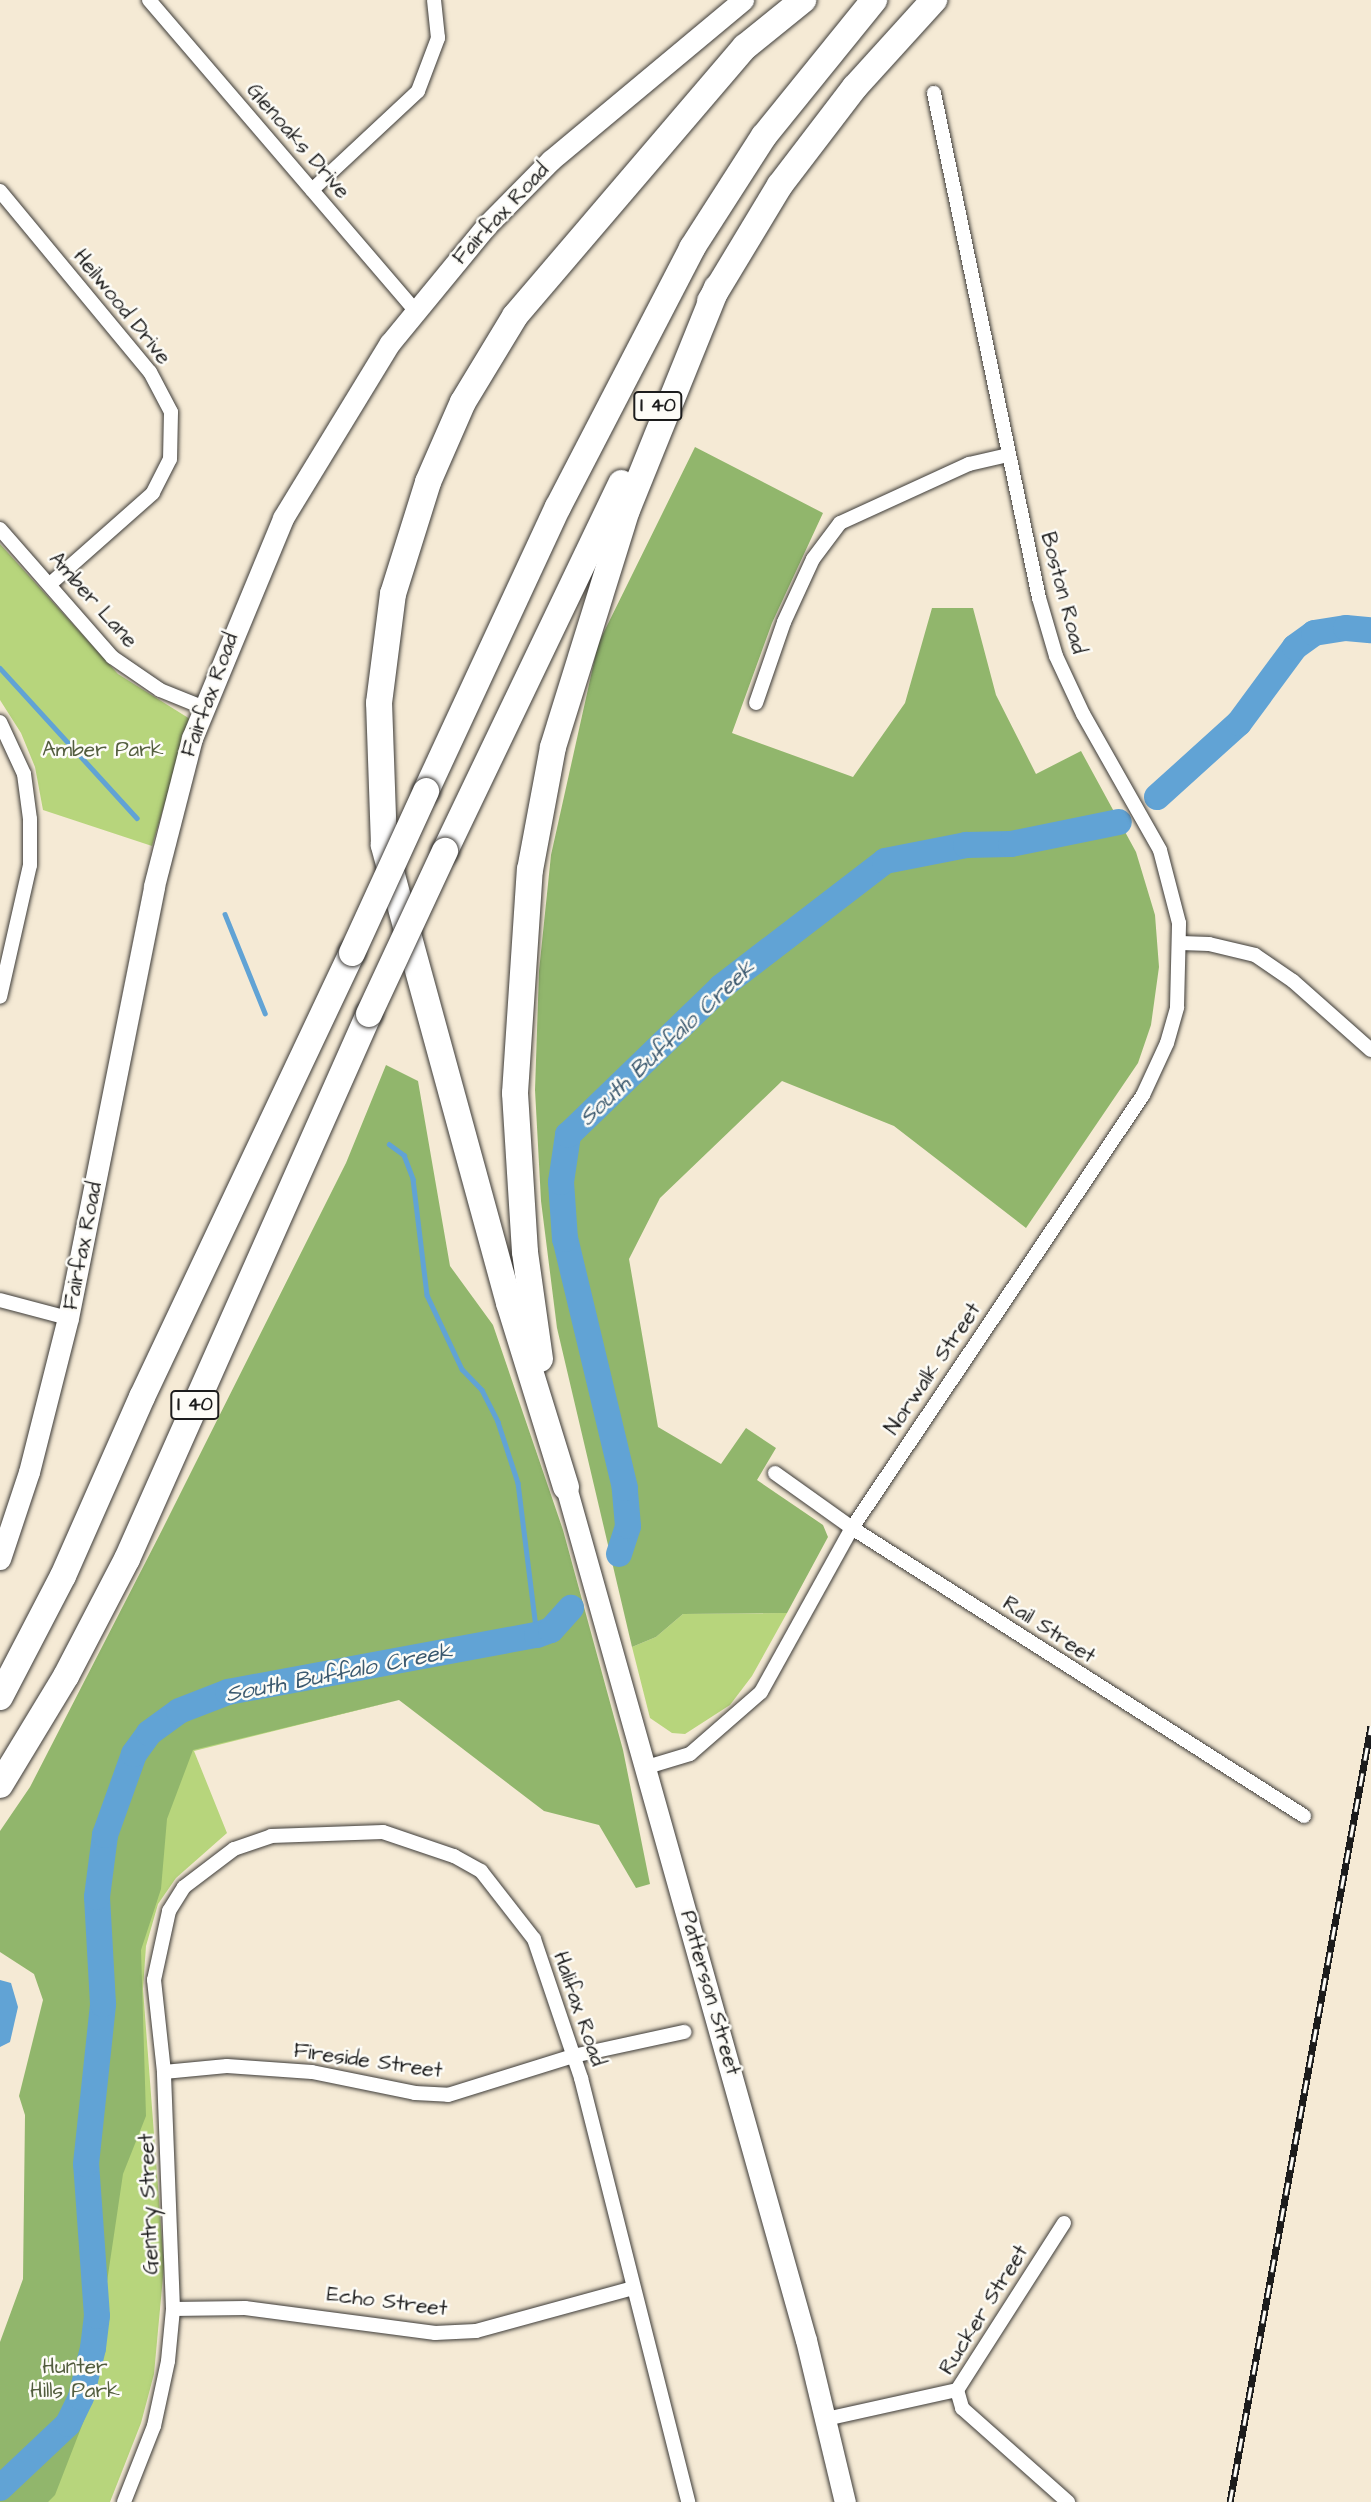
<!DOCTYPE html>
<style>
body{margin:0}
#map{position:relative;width:1371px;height:2502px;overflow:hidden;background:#f5ead5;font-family:"Architects Daughter",sans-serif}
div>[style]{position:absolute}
.green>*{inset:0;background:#b7d57c}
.forest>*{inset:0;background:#91b66c}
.water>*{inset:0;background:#61a3d5}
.stream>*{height:4.5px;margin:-2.25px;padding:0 2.25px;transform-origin:2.25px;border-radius:2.25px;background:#61a3d5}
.river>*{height:26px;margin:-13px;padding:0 13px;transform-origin:13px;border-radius:13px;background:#61a3d5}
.roads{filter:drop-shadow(0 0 2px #3d3b38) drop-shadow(0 0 2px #3d3b38)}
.street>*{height:14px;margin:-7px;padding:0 7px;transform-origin:7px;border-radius:7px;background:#fff}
.secondary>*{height:21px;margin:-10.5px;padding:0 10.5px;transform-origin:10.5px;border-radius:10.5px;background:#fff}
.highway>*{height:26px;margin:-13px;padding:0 13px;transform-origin:13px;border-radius:13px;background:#fff}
.rail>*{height:7px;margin-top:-3.5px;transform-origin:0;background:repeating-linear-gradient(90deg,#fdfcf7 0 13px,#1c1c1c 0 26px);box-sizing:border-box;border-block:2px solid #1c1c1c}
.bridges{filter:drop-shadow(0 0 2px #3d3b38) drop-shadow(0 0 2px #3d3b38)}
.highway-bridge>*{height:26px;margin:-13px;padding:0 13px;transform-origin:13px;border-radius:13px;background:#fff}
span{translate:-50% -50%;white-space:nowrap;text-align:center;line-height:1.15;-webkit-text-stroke:5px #fdfcf7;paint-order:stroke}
.shield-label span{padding:2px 5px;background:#fdfcf7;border:2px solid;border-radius:5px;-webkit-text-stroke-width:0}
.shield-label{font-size:19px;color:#1c1c1c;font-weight:700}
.street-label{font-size:21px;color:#1c1c1c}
.park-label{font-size:21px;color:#525d3e}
.water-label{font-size:23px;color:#3b596f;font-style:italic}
</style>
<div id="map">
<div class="green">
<div style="clip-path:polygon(0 544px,118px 674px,190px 719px,152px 846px,43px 810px,35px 767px,21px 733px,0 700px)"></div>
<div style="clip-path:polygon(787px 1613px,752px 1676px,730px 1705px,685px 1734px,672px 1733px,650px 1718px,632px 1647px,656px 1637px,683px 1614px)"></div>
<div style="clip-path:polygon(399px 1700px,194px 1751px,227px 1833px,176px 1878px,158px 1904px,146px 1946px,143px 1989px,164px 2266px,154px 2374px,141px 2423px,110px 2502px,0 2502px,38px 2292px,67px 1778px)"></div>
</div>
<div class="forest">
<div style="clip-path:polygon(695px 447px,823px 513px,772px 623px,732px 733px,853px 777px,905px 703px,932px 608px,973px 608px,996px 695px,1036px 774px,1081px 751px,1136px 852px,1155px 915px,1159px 967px,1151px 1025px,1138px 1063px,1026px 1228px,894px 1126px,782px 1081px,660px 1198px,629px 1259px,658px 1427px,721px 1464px,746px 1428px,776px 1448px,757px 1480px,823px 1525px,828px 1537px,787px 1613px,683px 1614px,656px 1637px,632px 1647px,557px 1328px,541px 1201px,535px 1090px,539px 971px,551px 855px,598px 644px)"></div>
<div style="clip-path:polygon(386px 1065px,418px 1081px,450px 1266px,493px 1325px,563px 1530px,623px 1750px,650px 1884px,636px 1888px,599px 1825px,544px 1811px,399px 1700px,193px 1750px,167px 1819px,161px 1889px,141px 1950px,146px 2116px,123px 2174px,88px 2410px,55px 2495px,48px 2502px,0 2502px,0 2342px,23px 2279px,25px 2115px,19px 2096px,43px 2000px,34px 1974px,0 1952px,0 1831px,30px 1787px,160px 1534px,346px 1163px)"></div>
</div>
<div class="water">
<div style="clip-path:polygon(0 1980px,11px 1983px,18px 2007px,10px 2042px,0 2047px)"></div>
</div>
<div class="stream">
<div style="left:0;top:668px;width:203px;rotate:47.6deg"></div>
<div style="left:225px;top:914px;width:107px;rotate:68deg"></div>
<div style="left:389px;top:1144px;width:19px;rotate:36deg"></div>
<div style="left:404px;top:1155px;width:26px;rotate:69deg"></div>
<div style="left:413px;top:1179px;width:117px;rotate:83.1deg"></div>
<div style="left:427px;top:1295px;width:82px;rotate:64.7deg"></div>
<div style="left:462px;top:1369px;width:29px;rotate:46deg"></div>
<div style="left:482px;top:1390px;width:36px;rotate:63deg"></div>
<div style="left:498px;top:1422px;width:64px;rotate:71.8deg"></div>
<div style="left:518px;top:1483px;width:153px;rotate:82.9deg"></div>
</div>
<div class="river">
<div style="left:1157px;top:797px;width:110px;rotate:-42.1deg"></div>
<div style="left:1239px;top:723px;width:94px;rotate:-53.6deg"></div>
<div style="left:1295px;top:647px;width:24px;rotate:-36deg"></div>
<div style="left:1314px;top:633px;width:32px;rotate:-9deg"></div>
<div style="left:1346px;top:628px;width:25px;rotate:5deg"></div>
<div style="left:619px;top:1554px;width:29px;rotate:-72deg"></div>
<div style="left:628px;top:1526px;width:38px;rotate:-95deg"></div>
<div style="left:625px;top:1488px;width:256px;rotate:-103.5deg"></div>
<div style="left:565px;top:1239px;width:57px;rotate:-94deg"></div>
<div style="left:561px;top:1182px;width:48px;rotate:-81.5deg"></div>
<div style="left:568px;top:1135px;width:213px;rotate:-44deg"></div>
<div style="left:721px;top:987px;width:207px;rotate:-37.5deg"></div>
<div style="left:885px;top:861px;width:83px;rotate:-11.2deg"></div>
<div style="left:966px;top:845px;width:45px;rotate:-1.3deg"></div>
<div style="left:1011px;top:844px;width:110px;rotate:-11.5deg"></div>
<div style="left:0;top:2488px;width:93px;rotate:-43.3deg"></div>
<div style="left:68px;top:2424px;width:30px;rotate:-64deg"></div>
<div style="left:81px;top:2397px;width:50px;rotate:-76.2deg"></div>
<div style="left:93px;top:2348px;width:32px;rotate:-83deg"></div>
<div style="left:97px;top:2316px;width:152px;rotate:-94.1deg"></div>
<div style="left:86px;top:2164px;width:161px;rotate:-83.9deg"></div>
<div style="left:103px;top:2004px;width:107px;rotate:-93.2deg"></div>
<div style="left:97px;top:1897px;width:63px;rotate:-82.6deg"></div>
<div style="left:105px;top:1835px;width:86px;rotate:-70.3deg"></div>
<div style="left:134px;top:1754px;width:26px;rotate:-54deg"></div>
<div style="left:149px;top:1733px;width:37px;rotate:-36deg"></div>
<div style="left:179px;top:1711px;width:53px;rotate:-21.2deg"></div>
<div style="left:228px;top:1692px;width:314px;rotate:-10.5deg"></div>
<div style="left:537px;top:1635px;width:15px;rotate:-20deg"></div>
<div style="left:551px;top:1630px;width:30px;rotate:-48deg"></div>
</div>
<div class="roads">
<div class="street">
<div style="left:149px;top:0;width:408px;rotate:49.4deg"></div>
<div style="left:312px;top:190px;width:145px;rotate:-43deg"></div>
<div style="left:418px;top:91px;width:57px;rotate:-69.3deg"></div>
<div style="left:438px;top:38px;width:38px;rotate:-96deg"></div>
<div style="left:0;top:191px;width:235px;rotate:50.4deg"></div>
<div style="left:150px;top:372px;width:45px;rotate:62.3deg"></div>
<div style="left:171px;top:412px;width:47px;rotate:91.2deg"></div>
<div style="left:170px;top:459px;width:38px;rotate:117deg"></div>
<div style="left:153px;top:493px;width:137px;rotate:138.5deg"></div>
<div style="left:0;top:529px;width:170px;rotate:48.8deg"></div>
<div style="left:112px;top:657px;width:58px;rotate:34.5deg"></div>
<div style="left:160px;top:690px;width:45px;rotate:22deg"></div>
<div style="left:756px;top:703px;width:86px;rotate:-70.9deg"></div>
<div style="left:784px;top:622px;width:69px;rotate:-65.3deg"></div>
<div style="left:813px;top:559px;width:45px;rotate:-53.1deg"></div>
<div style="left:840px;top:523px;width:142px;rotate:-24.6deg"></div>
<div style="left:969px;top:464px;width:39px;rotate:-13deg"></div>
<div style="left:0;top:722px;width:57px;rotate:65.2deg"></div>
<div style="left:24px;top:774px;width:45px;rotate:82.4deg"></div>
<div style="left:30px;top:819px;width:46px;rotate:90deg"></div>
<div style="left:30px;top:865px;width:135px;rotate:102.8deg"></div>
<div style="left:1181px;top:943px;width:28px;rotate:2deg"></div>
<div style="left:1209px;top:944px;width:47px;rotate:13.4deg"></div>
<div style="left:1255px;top:955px;width:46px;rotate:34.4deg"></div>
<div style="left:1293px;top:981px;width:104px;rotate:41.5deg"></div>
<div style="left:0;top:1300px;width:70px;rotate:14.8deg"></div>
<div style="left:775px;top:1473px;width:95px;rotate:35.5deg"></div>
<div style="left:852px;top:1528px;width:536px;rotate:32.5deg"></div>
<div style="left:647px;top:1767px;width:45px;rotate:-16.8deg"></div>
<div style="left:690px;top:1754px;width:94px;rotate:-41.1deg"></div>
<div style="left:761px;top:1692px;width:188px;rotate:-61deg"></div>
<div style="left:852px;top:1528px;width:522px;rotate:-56.1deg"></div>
<div style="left:1143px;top:1095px;width:57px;rotate:-65.2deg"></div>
<div style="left:1167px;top:1043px;width:37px;rotate:-74deg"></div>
<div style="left:1177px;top:1007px;width:84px;rotate:-88.6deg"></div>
<div style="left:1179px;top:923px;width:75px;rotate:-104.6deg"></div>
<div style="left:1160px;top:850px;width:156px;rotate:-119.5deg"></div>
<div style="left:1083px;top:714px;width:64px;rotate:-115deg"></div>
<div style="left:1056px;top:656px;width:60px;rotate:-106.3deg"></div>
<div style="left:1039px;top:598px;width:516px;rotate:-101.75deg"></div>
<div style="left:164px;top:2072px;width:63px;rotate:-5.4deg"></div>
<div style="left:227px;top:2066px;width:85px;rotate:4deg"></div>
<div style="left:312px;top:2072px;width:105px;rotate:11.5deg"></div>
<div style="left:415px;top:2093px;width:33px;rotate:3deg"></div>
<div style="left:448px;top:2095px;width:131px;rotate:-17.3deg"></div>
<div style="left:573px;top:2056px;width:114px;rotate:-12.2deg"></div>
<div style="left:1064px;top:2223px;width:198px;rotate:122.6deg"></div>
<div style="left:957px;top:2390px;width:19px;rotate:74deg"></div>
<div style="left:962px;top:2408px;width:142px;rotate:41.6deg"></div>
<div style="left:173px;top:2309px;width:72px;rotate:-0.8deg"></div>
<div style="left:245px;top:2308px;width:192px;rotate:7.5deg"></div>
<div style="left:435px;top:2333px;width:41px;rotate:-2.8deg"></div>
<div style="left:476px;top:2331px;width:163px;rotate:-15.3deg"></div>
<div style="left:826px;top:2419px;width:134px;rotate:-12.5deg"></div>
<div style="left:124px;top:2502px;width:82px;rotate:-68.5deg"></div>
<div style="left:154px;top:2426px;width:66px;rotate:-77.8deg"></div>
<div style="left:168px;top:2361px;width:52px;rotate:-84.5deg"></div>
<div style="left:173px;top:2309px;width:237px;rotate:-92.2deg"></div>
<div style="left:164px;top:2072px;width:93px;rotate:-96.2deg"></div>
<div style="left:154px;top:1980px;width:71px;rotate:-77.7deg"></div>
<div style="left:169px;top:1911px;width:28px;rotate:-58deg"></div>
<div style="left:184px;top:1887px;width:63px;rotate:-37.2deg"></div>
<div style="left:234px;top:1849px;width:39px;rotate:-19deg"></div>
<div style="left:271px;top:1836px;width:112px;rotate:-2deg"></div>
<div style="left:383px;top:1832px;width:75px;rotate:18.7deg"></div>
<div style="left:454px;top:1856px;width:31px;rotate:29deg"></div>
<div style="left:481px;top:1871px;width:86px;rotate:52.1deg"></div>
<div style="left:534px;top:1939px;width:147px;rotate:71.3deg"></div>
<div style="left:581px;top:2078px;width:437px;rotate:75.8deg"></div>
</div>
<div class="secondary">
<div style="left:566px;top:1487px;width:886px;rotate:74.29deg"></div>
<div style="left:806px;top:2340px;width:167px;rotate:76.5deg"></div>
<div style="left:0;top:1559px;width:92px;rotate:-71.6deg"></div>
<div style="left:29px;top:1472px;width:159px;rotate:-75.8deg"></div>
<div style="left:68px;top:1318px;width:440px;rotate:-78.7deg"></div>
<div style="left:154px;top:886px;width:153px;rotate:-75.6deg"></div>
<div style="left:192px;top:738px;width:238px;rotate:-67.5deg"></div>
<div style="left:283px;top:518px;width:205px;rotate:-58.6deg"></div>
<div style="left:390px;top:343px;width:153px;rotate:-50.6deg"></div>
<div style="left:487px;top:225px;width:91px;rotate:-45.4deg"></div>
<div style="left:551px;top:160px;width:250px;rotate:-39.8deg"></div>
</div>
<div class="highway">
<div style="left:710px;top:301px;width:135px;rotate:-58.9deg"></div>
<div style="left:780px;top:185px;width:123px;rotate:-52.6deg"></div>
<div style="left:855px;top:87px;width:118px;rotate:-47.8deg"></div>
<div style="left:426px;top:791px;width:313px;rotate:-65.1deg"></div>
<div style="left:558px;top:507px;width:292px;rotate:-62.6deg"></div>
<div style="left:692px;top:248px;width:133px;rotate:-57.3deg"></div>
<div style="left:764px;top:136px;width:175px;rotate:-51deg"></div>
<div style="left:445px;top:851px;width:408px;rotate:-64.4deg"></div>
<div style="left:540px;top:1359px;width:108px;rotate:-98deg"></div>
<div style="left:525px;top:1252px;width:159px;rotate:-93.6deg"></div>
<div style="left:515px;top:1093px;width:224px;rotate:-86.2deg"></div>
<div style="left:530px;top:870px;width:125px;rotate:-79.4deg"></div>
<div style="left:553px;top:747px;width:248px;rotate:-72.7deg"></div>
<div style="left:627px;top:510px;width:240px;rotate:-68deg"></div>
<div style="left:566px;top:1487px;width:193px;rotate:-107.2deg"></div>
<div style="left:509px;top:1303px;width:475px;rotate:-105.3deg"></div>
<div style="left:384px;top:845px;width:142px;rotate:-92deg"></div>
<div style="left:379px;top:703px;width:110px;rotate:-82.7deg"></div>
<div style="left:393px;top:594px;width:117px;rotate:-72.6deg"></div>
<div style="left:428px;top:482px;width:87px;rotate:-66.4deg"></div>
<div style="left:463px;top:402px;width:100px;rotate:-58.8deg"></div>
<div style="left:515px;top:316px;width:354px;rotate:-49.5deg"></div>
<div style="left:745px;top:47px;width:75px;rotate:-39deg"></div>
<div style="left:0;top:1697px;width:136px;rotate:-62.5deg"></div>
<div style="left:63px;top:1576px;width:196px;rotate:-66.2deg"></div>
<div style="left:142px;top:1397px;width:491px;rotate:-64.7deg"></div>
<div style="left:0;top:1785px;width:127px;rotate:-58.8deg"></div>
<div style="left:66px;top:1676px;width:132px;rotate:-62.5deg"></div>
<div style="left:127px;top:1559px;width:596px;rotate:-66.06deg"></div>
</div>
</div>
<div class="rail">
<div style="left:1230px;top:2502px;width:789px;rotate:-79.7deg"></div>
</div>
<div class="bridges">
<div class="highway-bridge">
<div style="left:352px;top:953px;width:178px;rotate:-65.4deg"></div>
<div style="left:369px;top:1014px;width:180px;rotate:-65deg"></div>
</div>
</div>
<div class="shield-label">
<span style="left:658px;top:406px">I 40</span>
<span style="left:195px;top:1405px">I 40</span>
</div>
<div class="street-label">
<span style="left:298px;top:141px;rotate:49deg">Glenoaks Drive</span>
<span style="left:501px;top:214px;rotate:-47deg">Fairfax Road</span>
<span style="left:122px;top:307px;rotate:51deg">Heilwood Drive</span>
<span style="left:1063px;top:593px;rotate:75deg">Boston Road</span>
<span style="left:93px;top:600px;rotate:48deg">Amber Lane</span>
<span style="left:210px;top:695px;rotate:-70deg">Fairfax Road</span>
<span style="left:83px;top:1246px;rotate:-79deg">Fairfax Road</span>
<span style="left:933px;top:1369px;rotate:-56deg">Norwalk Street</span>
<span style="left:1049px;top:1630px;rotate:33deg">Rail Street</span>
<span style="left:710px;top:1993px;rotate:74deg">Patterson Street</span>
<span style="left:579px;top:2009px;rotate:71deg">Halifax Road</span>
<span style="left:368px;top:2061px;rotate:8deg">Fireside Street</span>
<span style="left:149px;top:2204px;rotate:-92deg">Gentry Street</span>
<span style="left:387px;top:2302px;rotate:7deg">Echo Street</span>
<span style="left:984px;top:2310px;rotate:-58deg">Rucker Street</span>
</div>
<div class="park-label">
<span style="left:103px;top:750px">Amber Park</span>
<span style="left:75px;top:2379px">Hunter<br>Hills Park</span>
</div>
<div class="water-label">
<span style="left:667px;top:1043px;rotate:-43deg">South Buffalo Creek</span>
<span style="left:339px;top:1673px;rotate:-11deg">South Buffalo Creek</span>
</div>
</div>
